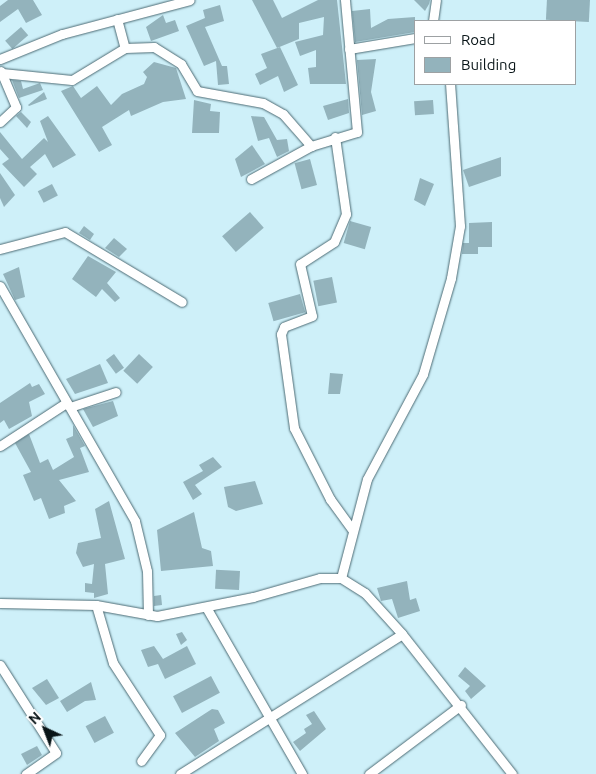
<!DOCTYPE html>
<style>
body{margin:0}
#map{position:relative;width:596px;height:774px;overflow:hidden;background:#cef0f9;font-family:Ubuntu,sans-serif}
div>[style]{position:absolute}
.building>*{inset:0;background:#93b3bc;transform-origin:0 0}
.roads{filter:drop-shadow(0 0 1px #4d6b74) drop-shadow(0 0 1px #4d6b74)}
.minor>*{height:9px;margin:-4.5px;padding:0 4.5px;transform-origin:4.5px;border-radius:4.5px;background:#fff}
span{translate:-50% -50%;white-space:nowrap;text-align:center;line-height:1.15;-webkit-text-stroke:4px #fff;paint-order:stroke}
.legend{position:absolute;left:414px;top:20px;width:162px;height:65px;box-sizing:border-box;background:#fff;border:1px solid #9da1a3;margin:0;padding:6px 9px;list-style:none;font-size:15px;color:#091518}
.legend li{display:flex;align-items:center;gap:10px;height:25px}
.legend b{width:25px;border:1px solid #9da1a3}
.north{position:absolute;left:20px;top:704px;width:50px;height:50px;-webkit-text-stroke:4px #fff;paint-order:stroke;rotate:317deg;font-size:14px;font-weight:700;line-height:20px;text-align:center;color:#091518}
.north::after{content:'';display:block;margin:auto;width:18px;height:22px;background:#091518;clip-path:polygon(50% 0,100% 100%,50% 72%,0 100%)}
</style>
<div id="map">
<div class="building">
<div style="clip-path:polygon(8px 0,33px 0,42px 15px,26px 23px,18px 9px,0 22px,0 6px)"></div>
<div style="clip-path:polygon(252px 0,273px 0,282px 18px,318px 0,337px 0,346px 84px,310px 84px,308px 68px,316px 67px,316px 50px,300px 56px,295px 42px,323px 35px,324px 17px,299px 23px,299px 39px,277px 48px)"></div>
<div style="clip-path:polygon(414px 0,430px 0,429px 4px,425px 11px)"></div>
<div style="left:590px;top:0;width:22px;height:43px;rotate:93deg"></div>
<div style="clip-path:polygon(220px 5px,224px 21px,205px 27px,222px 66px,227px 66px,229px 84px,218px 85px,216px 61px,204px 66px,186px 26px,205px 18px,203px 10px)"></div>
<div style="clip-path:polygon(370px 9px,371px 28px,388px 19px,415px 17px,415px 32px,355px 42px,352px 11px)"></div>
<div style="clip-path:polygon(163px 15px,166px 23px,175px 20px,179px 31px,151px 41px,146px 27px)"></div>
<div style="left:21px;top:27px;width:11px;height:21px;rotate:49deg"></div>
<div style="clip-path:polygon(280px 47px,298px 85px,284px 92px,278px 76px,260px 85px,255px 74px,267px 68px,261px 54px)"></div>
<div style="clip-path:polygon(376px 59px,371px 92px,376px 111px,362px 115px,357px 60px)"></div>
<div style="clip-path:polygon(154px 62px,176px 68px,186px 99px,163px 102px,131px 116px,129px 110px,102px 127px,112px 145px,99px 152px,61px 91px,73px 86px,81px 98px,97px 86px,111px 105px,122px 94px,144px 84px,147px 77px,143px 72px)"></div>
<div style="clip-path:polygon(12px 80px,21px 81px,23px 89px,40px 83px,43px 90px,19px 98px)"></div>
<div style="clip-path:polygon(44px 92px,47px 99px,29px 106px,28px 105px)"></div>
<div style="clip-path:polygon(348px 99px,349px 113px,328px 120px,323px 106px)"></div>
<div style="clip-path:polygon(194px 100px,211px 104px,210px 111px,220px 112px,219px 133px,192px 133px)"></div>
<div style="left:433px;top:100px;width:14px;height:19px;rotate:86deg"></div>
<div style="clip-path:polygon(21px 112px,31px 122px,27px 128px,16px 116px)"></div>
<div style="clip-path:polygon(48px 116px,76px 155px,53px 168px,45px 154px,30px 167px,37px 174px,24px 187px,2px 164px,9px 159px,0 149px,0 132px,22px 159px,44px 138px,48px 142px,40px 121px)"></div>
<div style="clip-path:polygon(251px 116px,264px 117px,277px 140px,287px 139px,289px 151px,277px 157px,269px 138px,258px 141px)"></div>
<div style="clip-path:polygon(252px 145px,265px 164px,241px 177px,235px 159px)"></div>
<div style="clip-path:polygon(501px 157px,501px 176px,469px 187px,463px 170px)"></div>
<div style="left:310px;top:159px;width:27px;height:16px;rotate:75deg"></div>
<div style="clip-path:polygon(0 173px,15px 195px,4px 207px,0 198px)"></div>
<div style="clip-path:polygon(420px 178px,434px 184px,425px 206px,414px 200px)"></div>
<div style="left:52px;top:184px;width:13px;height:16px;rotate:63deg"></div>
<div style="left:250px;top:212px;width:21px;height:37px;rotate:49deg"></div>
<div style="left:350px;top:221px;width:22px;height:23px;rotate:16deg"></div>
<div style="clip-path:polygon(492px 222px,492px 247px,478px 247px,478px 254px,462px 254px,463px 243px,469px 243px,469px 223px)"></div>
<div style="clip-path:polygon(84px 226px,94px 234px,90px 240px,79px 233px)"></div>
<div style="clip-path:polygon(114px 238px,127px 249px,119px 257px,105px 248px)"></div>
<div style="clip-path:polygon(88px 256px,116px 272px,107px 283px,120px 298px,115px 302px,102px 289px,96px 297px,72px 279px)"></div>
<div style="clip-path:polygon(19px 267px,25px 297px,15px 300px,3px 274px)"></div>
<div style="left:332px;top:277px;width:26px;height:19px;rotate:79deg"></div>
<div style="left:300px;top:294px;width:19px;height:33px;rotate:74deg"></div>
<div style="left:114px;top:354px;width:17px;height:10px;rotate:54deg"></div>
<div style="left:139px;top:354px;width:19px;height:23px;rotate:43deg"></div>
<div style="clip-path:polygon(100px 364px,108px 383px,75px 394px,66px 379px)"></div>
<div style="clip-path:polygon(330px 373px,343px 374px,340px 394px,328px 394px)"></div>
<div style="clip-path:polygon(30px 383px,32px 387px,39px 384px,45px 394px,29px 402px,32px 416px,9px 429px,4px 420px,0 423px,0 403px)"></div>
<div style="clip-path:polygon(113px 401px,118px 416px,93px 427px,83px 409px)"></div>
<div style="clip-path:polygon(73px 425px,85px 446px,80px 448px,89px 472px,59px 480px,76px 501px,64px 506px,65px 513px,49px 519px,41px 498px,34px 501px,23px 475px,31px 472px,15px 443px,29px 434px,40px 463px,48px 459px,53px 470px,74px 457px,66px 439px,73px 436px)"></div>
<div style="clip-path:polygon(213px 457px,222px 467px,195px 485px,202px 494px,193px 500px,183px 482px,203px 471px,199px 465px)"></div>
<div style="clip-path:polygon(255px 481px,263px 504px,236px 511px,228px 507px,224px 487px)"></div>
<div style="clip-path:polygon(109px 501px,125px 559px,105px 564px,108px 594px,94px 598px,94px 593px,85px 592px,85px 583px,92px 584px,94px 564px,83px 567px,76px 553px,78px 543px,101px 538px,95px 509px)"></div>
<div style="clip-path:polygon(194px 512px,202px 548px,211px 551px,213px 566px,161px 571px,157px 530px)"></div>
<div style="left:240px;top:571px;width:19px;height:24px;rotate:93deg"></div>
<div style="clip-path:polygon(407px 581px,410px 600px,416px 598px,420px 611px,398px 618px,392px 599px,381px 601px,377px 588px)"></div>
<div style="clip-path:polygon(161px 595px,162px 605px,154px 606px,154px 596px)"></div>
<div style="clip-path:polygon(182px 632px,187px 640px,181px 645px,176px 634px)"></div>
<div style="clip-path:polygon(154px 646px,163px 659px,187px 646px,196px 664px,165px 679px,158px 664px,148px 667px,141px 650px)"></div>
<div style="clip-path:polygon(465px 667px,486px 686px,471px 699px,465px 691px,470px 686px,458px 676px)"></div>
<div style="left:211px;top:676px;width:19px;height:43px;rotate:62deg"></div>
<div style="clip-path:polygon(47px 679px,59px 698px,46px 705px,32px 688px)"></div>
<div style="clip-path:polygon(91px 682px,96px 700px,85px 701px,67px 712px,60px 701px)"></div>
<div style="clip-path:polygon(212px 709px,218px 710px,225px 723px,214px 729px,219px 741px,195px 757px,175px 733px)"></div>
<div style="clip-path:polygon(314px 711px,326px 729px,300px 751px,293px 742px,306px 733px,304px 729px,312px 724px,306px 715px)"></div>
<div style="left:105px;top:716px;width:19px;height:22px;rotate:62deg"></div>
<div style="clip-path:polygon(37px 746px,42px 755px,27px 765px,21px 754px)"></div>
</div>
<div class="roads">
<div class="minor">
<div style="left:117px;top:19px;width:30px;rotate:75deg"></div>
<div style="left:433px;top:21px;width:21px;rotate:-82deg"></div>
<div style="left:349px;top:49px;width:67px;rotate:-9.5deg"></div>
<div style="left:0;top:59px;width:67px;rotate:-22deg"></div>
<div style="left:62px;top:34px;width:132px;rotate:-14.9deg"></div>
<div style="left:2px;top:73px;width:70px;rotate:5.7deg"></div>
<div style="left:72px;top:80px;width:62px;rotate:-31.1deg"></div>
<div style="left:125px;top:48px;width:29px;rotate:-2deg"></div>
<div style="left:154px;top:47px;width:32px;rotate:32deg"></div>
<div style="left:181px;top:64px;width:31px;rotate:59deg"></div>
<div style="left:197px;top:91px;width:67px;rotate:10.3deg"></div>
<div style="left:263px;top:103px;width:23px;rotate:29deg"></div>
<div style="left:283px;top:114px;width:43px;rotate:48.8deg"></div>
<div style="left:0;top:122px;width:22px;rotate:-43deg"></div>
<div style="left:16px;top:107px;width:39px;rotate:-113deg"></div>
<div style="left:335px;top:137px;width:78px;rotate:81.9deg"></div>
<div style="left:346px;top:214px;width:30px;rotate:113deg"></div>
<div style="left:334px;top:242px;width:40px;rotate:147.1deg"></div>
<div style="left:300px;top:264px;width:53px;rotate:77deg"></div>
<div style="left:312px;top:316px;width:30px;rotate:159deg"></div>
<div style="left:284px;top:327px;width:8px;rotate:113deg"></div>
<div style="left:281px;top:334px;width:95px;rotate:82.1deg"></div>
<div style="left:294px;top:428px;width:80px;rotate:63.1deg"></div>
<div style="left:330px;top:499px;width:39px;rotate:54deg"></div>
<div style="left:251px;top:179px;width:68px;rotate:-28.8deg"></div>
<div style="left:311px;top:146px;width:48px;rotate:-16.9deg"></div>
<div style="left:357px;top:132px;width:133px;rotate:-95.2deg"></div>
<div style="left:0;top:249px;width:67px;rotate:-14.7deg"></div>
<div style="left:65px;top:232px;width:136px;rotate:30.9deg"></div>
<div style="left:0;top:286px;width:271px;rotate:60.1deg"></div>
<div style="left:135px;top:521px;width:51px;rotate:76.5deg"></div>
<div style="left:147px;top:571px;width:44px;rotate:88.7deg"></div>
<div style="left:70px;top:407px;width:48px;rotate:-18.1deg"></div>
<div style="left:0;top:446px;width:79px;rotate:-33.1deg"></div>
<div style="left:341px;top:578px;width:102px;rotate:-75.3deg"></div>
<div style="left:367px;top:479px;width:119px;rotate:-61.9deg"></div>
<div style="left:423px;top:374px;width:100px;rotate:-73.7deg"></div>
<div style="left:451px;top:278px;width:53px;rotate:-80.2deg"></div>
<div style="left:460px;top:226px;width:142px;rotate:-94deg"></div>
<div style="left:0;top:603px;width:96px;rotate:1.2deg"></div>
<div style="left:96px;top:605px;width:62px;rotate:10.2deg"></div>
<div style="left:157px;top:616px;width:98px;rotate:-11.2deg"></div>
<div style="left:253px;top:597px;width:70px;rotate:-15.8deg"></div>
<div style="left:320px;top:578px;width:21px"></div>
<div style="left:341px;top:578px;width:28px;rotate:32deg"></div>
<div style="left:365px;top:593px;width:55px;rotate:47.9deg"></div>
<div style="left:402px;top:634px;width:178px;rotate:51.8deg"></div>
<div style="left:96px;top:605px;width:60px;rotate:73.7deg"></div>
<div style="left:113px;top:663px;width:86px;rotate:56.9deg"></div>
<div style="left:160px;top:735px;width:32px;rotate:126deg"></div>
<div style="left:206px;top:607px;width:193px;rotate:60.1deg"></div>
<div style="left:0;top:665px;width:104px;rotate:57.5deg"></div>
<div style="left:56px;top:753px;width:37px;rotate:145deg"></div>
<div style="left:180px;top:774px;width:262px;rotate:-32.2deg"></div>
<div style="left:369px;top:774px;width:115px;rotate:-36.9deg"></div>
</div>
</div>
<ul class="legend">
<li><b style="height:6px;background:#fff"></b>Road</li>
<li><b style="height:14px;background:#93b3bc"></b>Building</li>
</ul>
<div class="north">N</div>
</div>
